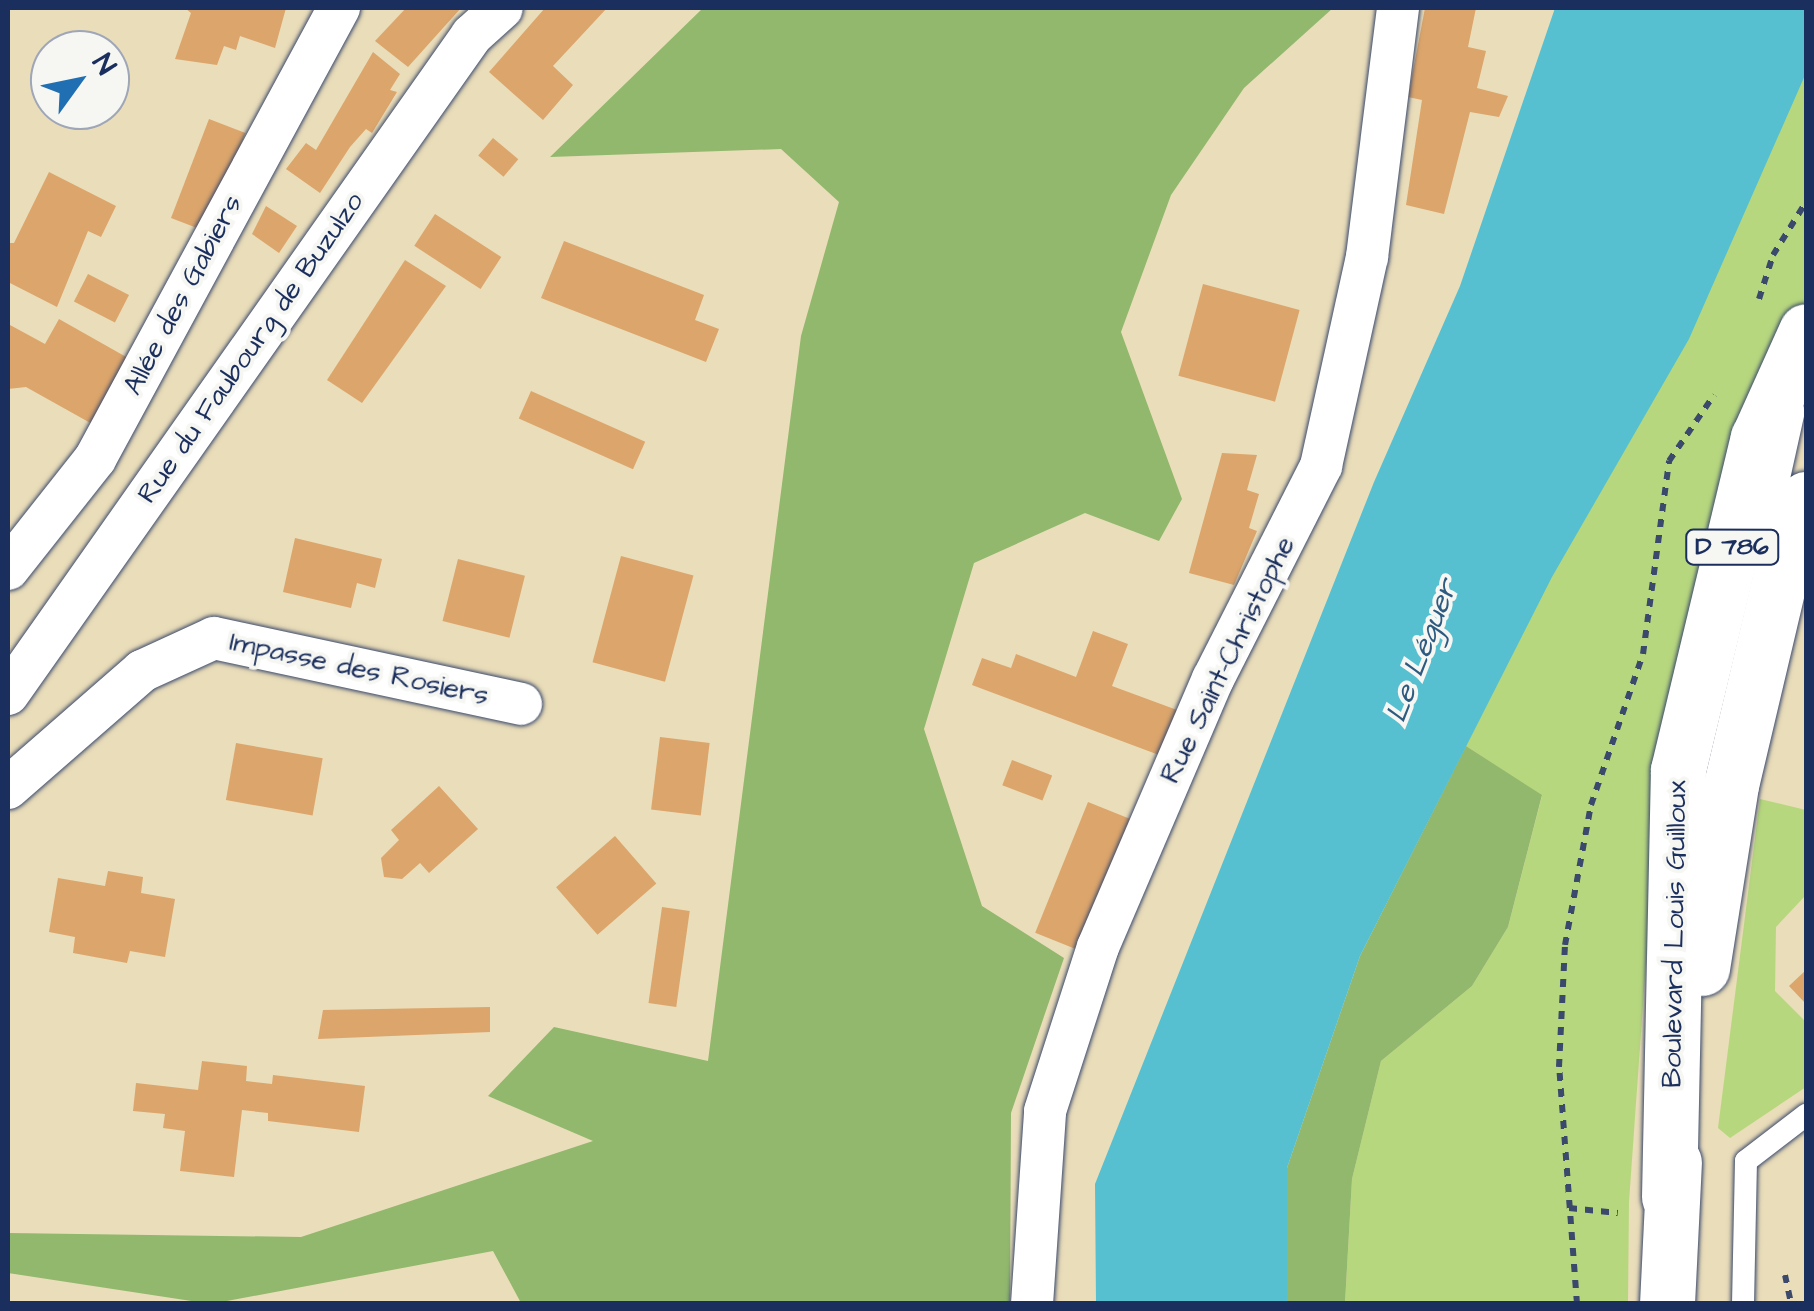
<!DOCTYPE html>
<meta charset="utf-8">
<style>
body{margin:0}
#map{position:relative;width:1814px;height:1311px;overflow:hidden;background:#eaddb9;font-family:"Architects Daughter",sans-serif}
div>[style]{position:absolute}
.green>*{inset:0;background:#b7d77e}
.forest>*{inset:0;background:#91b86d}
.water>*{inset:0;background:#56c0d1}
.building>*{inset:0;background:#dca56b;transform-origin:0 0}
.path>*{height:6px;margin-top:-3px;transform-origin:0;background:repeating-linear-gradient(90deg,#3a496c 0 8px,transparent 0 16px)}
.roads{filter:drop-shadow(0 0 2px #3a496c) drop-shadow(0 0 2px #3a496c)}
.lane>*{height:22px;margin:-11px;padding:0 11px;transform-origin:11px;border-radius:11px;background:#fff}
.street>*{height:42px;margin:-21px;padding:0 21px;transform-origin:21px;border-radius:21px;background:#fff}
.primary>*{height:55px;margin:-27.5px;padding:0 27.5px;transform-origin:27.5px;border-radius:27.5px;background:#fff}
span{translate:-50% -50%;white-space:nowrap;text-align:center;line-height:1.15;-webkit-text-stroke:8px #f6f6f2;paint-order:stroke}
.shield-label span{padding:2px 8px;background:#f6f6f2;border:2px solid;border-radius:8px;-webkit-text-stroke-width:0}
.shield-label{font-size:25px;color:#1b2f5e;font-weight:700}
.street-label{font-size:28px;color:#1b2f5e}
.water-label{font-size:30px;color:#2d5a80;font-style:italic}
.frame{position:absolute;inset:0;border:10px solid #1b2f5e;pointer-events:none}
.north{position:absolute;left:30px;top:30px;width:100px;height:100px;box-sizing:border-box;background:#f6f6f2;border:2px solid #9ea6b7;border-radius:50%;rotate:57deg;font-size:28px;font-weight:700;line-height:40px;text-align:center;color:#1b2f5e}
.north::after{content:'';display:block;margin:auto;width:35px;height:45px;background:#1f6fb2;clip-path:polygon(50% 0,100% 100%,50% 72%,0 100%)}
</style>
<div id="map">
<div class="green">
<div style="clip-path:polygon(1806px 71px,1806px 302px,1765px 383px,1661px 751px,1629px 1202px,1628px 1303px,1345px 1304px,1352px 1179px,1381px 1061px,1472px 986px,1508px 927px,1542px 796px,1466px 746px)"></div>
<div style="clip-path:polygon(1760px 799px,1806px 810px,1806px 895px,1776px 927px,1775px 991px,1806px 1022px,1806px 1087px,1730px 1138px,1718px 1128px)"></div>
</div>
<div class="forest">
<div style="clip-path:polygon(703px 8px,1333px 8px,1244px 88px,1171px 195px,1121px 332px,1182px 499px,1159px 541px,1085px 513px,974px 563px,924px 729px,982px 906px,1064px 958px,1011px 1113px,1010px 1303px,521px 1303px,493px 1251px,211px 1304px,8px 1273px,8px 1233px,301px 1237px,593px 1141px,488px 1096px,554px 1027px,708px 1061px,801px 336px,839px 202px,781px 149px,550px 157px)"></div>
<div style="clip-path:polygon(1466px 746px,1542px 795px,1508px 927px,1472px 986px,1381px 1061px,1352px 1179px,1345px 1303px,1287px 1303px,1287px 1168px,1360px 956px)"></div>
</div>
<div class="water">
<div style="clip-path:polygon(1555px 8px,1806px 8px,1806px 73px,1689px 339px,1552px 577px,1360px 956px,1287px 1168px,1287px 1303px,1096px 1303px,1095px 1184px,1374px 482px,1460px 286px)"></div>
</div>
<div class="building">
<div style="clip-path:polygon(185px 8px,286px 8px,275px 48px,240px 36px,236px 50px,224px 46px,217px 65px,175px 59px,191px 13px)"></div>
<div style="clip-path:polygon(406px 8px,461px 8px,408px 67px,375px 41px)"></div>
<div style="clip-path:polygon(545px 8px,607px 8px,553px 66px,573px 85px,543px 120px,489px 72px)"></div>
<div style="clip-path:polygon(1425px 8px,1476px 8px,1468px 47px,1486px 51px,1477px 88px,1508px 96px,1499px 117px,1470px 112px,1444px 214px,1406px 205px,1422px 100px,1408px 97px)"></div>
<div style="clip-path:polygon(373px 52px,400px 74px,390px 90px,397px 92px,372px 133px,366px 129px,350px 147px,320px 193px,286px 169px,306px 143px,316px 150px)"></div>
<div style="left:209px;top:119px;width:39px;height:106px;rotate:21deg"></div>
<div style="left:493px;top:138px;width:33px;height:23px;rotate:40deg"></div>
<div style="clip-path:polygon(49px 172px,116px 206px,101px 237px,88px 231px,57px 307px,8px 282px,8px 243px,14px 243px)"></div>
<div style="clip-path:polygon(266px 206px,297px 226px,279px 253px,252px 234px)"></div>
<div style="left:435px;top:214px;width:79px;height:38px;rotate:33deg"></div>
<div style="clip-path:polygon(564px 241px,704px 295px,695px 320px,719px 329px,706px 362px,541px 298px)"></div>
<div style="clip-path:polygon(405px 260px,446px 286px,362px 403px,327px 380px)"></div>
<div style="left:88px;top:274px;width:46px;height:31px;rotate:27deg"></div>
<div style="left:1203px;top:284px;width:100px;height:95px;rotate:15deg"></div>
<div style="clip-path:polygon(59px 319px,128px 358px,94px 425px,26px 387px,8px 389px,10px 325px,45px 344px)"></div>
<div style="left:531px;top:391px;width:125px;height:30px;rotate:24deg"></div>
<div style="clip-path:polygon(1222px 453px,1257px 455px,1247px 490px,1259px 494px,1249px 528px,1257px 531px,1234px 585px,1189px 573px)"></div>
<div style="clip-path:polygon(295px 538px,382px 559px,375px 588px,357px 583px,351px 608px,283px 592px)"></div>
<div style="left:621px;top:556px;width:75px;height:110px;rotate:15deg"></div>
<div style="left:458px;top:559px;width:69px;height:64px;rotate:14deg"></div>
<div style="clip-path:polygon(1093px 631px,1128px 644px,1112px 686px,1177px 710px,1159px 755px,972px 685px,982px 658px,1011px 668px,1016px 654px,1076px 677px)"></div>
<div style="left:660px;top:737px;width:50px;height:73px;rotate:7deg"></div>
<div style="left:236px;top:743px;width:88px;height:58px;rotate:10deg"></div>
<div style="left:1012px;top:760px;width:43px;height:27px;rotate:21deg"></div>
<div style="clip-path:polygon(439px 786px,478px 829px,429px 873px,420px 863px,402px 879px,384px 877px,381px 858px,399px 840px,391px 830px)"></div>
<div style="left:1088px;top:802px;width:53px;height:141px;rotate:22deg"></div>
<div style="left:615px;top:836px;width:63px;height:78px;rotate:49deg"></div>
<div style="clip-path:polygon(108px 871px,143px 877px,141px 893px,175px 899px,165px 957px,130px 951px,127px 963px,73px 953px,75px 937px,49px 932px,58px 878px,105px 886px)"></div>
<div style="left:662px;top:907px;width:28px;height:97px;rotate:8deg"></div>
<div style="clip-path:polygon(1806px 970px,1806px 1004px,1789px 986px)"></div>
<div style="clip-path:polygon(490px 1007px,490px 1032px,318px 1039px,323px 1010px)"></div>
<div style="clip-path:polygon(202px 1061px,247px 1066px,246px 1081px,272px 1084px,273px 1075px,365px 1086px,359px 1132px,268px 1121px,268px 1113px,242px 1110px,234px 1177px,180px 1171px,185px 1131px,163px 1128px,165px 1114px,133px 1111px,136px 1083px,198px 1090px)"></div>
</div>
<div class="path">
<div style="left:1759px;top:299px;width:46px;rotate:-72.3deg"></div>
<div style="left:1773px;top:255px;width:62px;rotate:-58.1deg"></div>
<div style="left:1569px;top:1208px;width:49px;rotate:5.8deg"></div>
<div style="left:1785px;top:1275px;width:30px;rotate:78deg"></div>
<div style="left:1577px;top:1304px;width:238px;rotate:-94.3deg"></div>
<div style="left:1559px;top:1067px;width:122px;rotate:-87.2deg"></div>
<div style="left:1565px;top:945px;width:142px;rotate:-79.5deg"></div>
<div style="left:1591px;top:805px;width:160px;rotate:-71deg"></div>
<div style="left:1643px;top:654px;width:195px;rotate:-82.3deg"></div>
<div style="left:1669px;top:461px;width:80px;rotate:-55.7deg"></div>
</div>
<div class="roads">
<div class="lane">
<div style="left:1764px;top:546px;width:138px;rotate:-77.5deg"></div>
<div style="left:1743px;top:1304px;width:143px;rotate:-88.8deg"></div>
<div style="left:1746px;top:1161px;width:76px;rotate:-37.5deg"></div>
</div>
<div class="street">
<div style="left:8px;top:569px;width:140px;rotate:-51.7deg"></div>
<div style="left:95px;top:459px;width:513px;rotate:-61.59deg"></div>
<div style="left:8px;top:694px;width:806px;rotate:-54.85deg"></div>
<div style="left:472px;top:35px;width:40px;rotate:-42deg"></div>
<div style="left:8px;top:788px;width:178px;rotate:-41.1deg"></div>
<div style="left:142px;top:671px;width:79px;rotate:-24.6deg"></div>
<div style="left:214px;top:638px;width:314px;rotate:12.1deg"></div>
<div style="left:1032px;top:1304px;width:193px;rotate:-86.1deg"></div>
<div style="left:1045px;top:1111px;width:172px;rotate:-72.1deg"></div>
<div style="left:1098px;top:947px;width:292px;rotate:-66.8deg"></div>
<div style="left:1213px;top:679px;width:239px;rotate:-63.1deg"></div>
<div style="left:1321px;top:466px;width:214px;rotate:-77.6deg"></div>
<div style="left:1367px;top:257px;width:251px;rotate:-82.9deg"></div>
</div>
<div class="primary">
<div style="left:1702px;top:968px;width:185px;rotate:-81deg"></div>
<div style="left:1731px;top:785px;width:222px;rotate:-76.7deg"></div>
<div style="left:1782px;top:569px;width:74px;rotate:-71.1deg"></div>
<div style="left:1669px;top:1197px;width:427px;rotate:-88.8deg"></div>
<div style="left:1678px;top:770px;width:342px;rotate:-76.5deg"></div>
<div style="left:1758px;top:438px;width:117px;rotate:-65.8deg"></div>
<div style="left:1667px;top:1304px;width:142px;rotate:-87.2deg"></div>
</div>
</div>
<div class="shield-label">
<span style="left:1732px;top:547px">D 786</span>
</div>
<div class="street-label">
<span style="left:183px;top:295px;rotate:-62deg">Allée des Gabiers</span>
<span style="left:251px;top:348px;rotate:-55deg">Rue du Faubourg de Buzulzo</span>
<span style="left:1228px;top:660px;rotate:-64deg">Rue Saint-Christophe</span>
<span style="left:359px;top:669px;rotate:12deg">Impasse des Rosiers</span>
<span style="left:1675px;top:934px;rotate:-89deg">Boulevard Louis Guilloux</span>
</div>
<div class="water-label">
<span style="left:1422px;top:651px;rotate:-69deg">Le Léguer</span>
</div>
<div class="frame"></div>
<div class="north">N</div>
</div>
